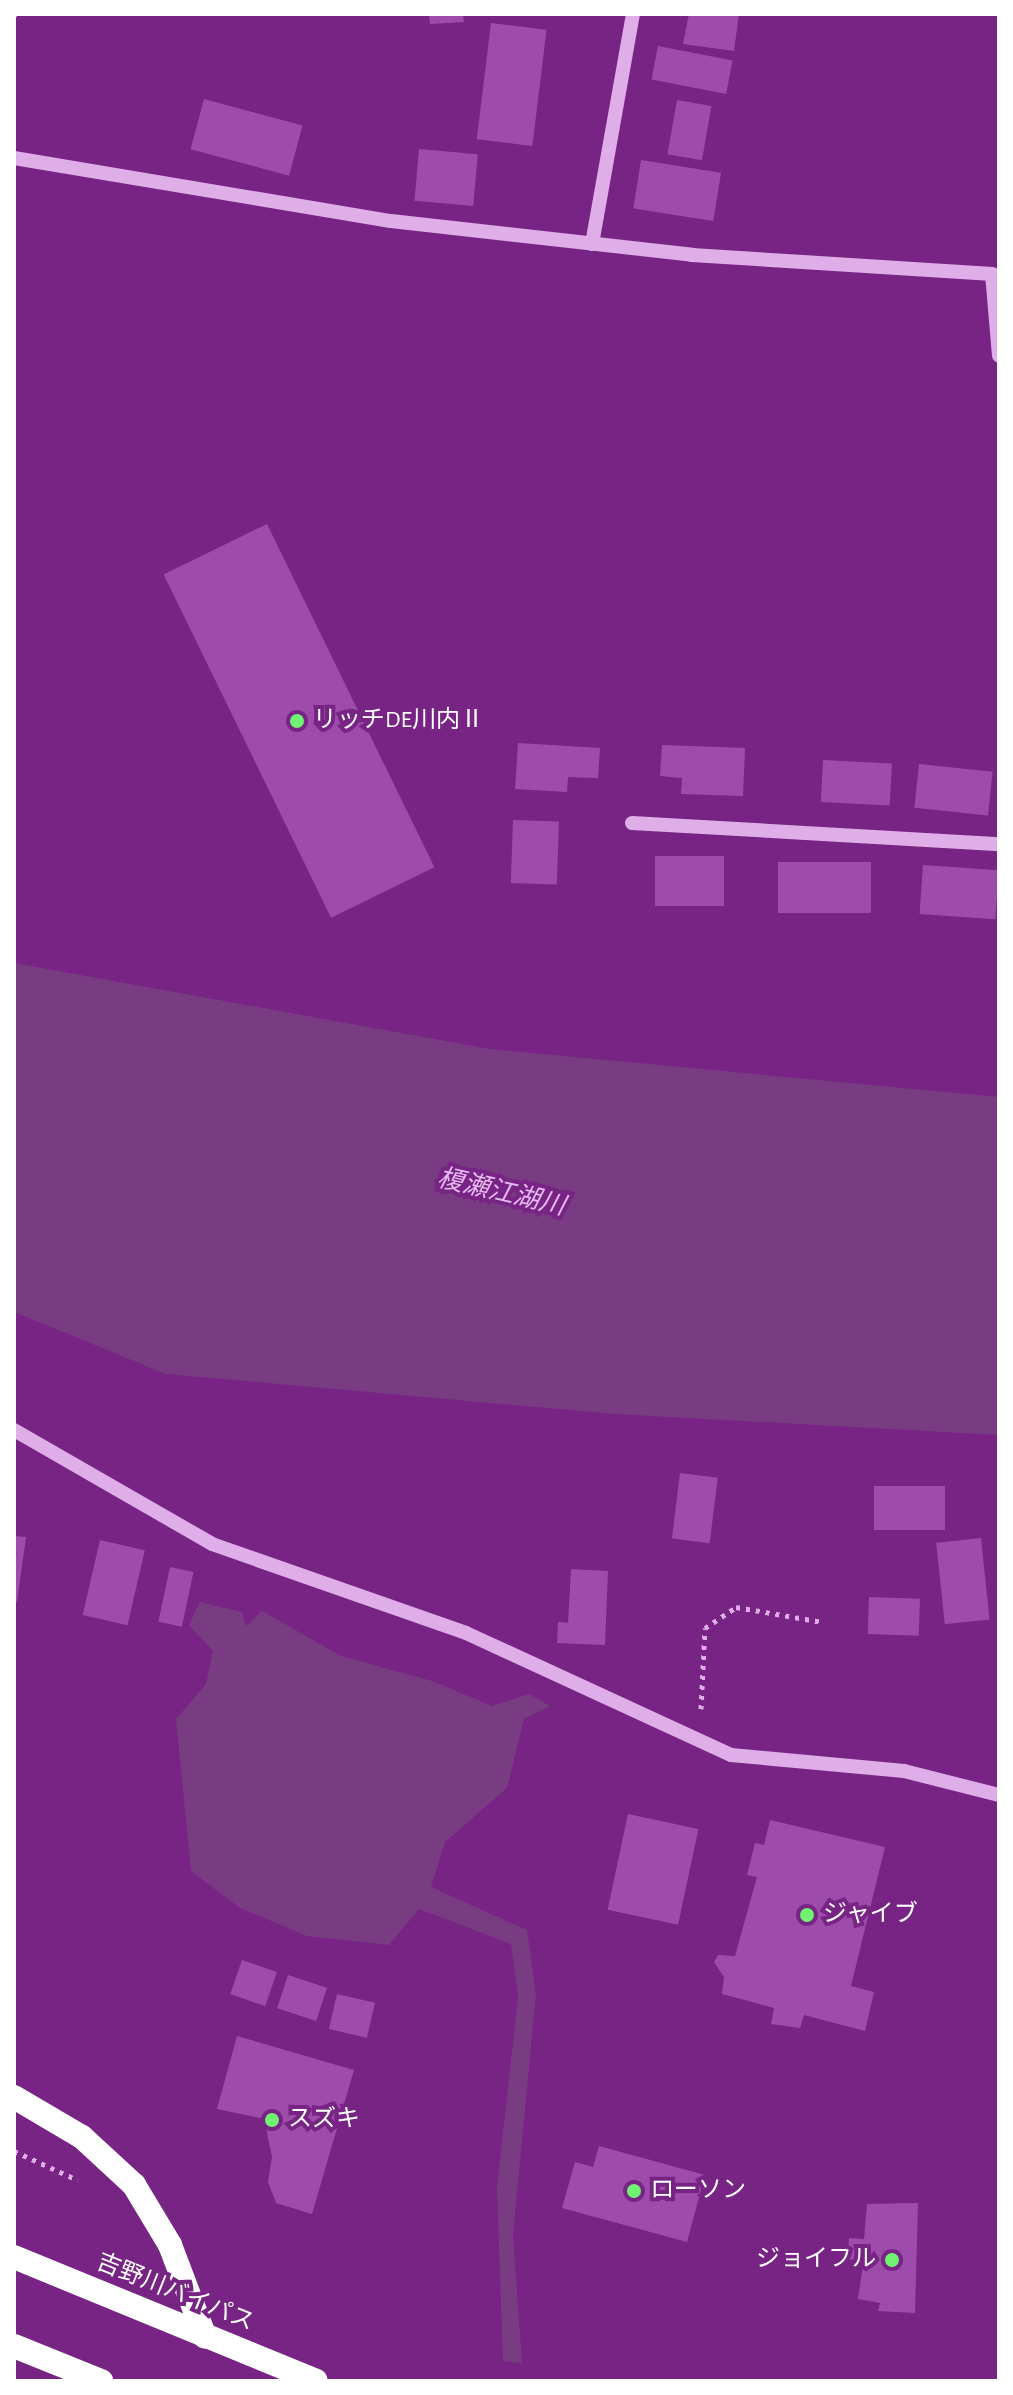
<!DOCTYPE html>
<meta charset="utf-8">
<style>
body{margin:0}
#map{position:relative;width:1013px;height:2395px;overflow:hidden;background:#772484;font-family:"Alegreya Sans","Noto Sans JP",sans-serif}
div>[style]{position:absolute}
.water>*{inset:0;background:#793c83}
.building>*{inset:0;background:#9e4cac;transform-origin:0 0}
.path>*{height:5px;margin-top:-2.5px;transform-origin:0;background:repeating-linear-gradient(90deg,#dfade8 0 4px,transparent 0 10px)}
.minor>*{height:14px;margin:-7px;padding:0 7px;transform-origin:7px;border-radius:7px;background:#dfade8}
.highway>*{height:24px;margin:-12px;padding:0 12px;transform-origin:12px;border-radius:12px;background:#fff}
.dots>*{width:22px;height:22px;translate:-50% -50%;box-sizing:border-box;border:4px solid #772484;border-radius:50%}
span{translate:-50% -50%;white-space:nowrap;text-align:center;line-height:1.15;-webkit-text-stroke:8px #772484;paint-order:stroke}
.poi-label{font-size:24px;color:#fff}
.left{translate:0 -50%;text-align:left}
.right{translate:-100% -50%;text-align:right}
.street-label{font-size:24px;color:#fff}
.water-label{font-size:26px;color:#e7b8ef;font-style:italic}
.frame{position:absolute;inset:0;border:16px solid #fff;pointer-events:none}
</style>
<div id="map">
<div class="water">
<div style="clip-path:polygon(14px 963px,490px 1049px,999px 1097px,999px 1435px,615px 1414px,166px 1374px,14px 1312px)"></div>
<div style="clip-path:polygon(200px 1602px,242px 1612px,246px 1626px,262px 1611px,341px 1656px,432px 1681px,492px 1706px,529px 1694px,550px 1706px,524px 1719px,507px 1788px,445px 1842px,431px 1887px,527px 1930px,536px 1994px,513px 2235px,522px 2363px,503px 2361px,497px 2188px,518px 1996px,511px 1944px,419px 1909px,389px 1945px,307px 1936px,240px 1908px,191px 1871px,176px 1719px,206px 1684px,213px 1651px,189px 1625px)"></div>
</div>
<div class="building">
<div style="clip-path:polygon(429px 14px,463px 14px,464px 22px,430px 24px)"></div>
<div style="clip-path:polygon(689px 14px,739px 14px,734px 51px,683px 44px)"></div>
<div style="left:491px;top:23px;width:56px;height:117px;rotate:7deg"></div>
<div style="left:658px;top:46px;width:76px;height:34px;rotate:11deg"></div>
<div style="left:204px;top:99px;width:102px;height:52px;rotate:15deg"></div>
<div style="left:677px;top:100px;width:35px;height:55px;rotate:10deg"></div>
<div style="left:419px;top:149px;width:59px;height:52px;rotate:5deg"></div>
<div style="left:641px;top:160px;width:81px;height:49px;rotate:9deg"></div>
<div style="left:267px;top:524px;width:382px;height:115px;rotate:64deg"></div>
<div style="clip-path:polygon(518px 743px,600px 748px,598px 778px,568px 777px,567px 792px,515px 789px)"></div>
<div style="clip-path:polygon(662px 745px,745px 748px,743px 796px,681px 794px,682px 778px,660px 776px)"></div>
<div style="left:823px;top:760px;width:69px;height:42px;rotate:3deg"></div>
<div style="left:919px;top:764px;width:74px;height:44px;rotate:6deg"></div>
<div style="left:513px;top:820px;width:46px;height:63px;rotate:2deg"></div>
<div style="left:655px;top:856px;width:69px;height:50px"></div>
<div style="left:778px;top:862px;width:93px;height:51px"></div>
<div style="left:923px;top:865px;width:76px;height:49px;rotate:4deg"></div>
<div style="left:680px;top:1473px;width:38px;height:66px;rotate:7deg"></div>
<div style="left:874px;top:1486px;width:71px;height:44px"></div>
<div style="clip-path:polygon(14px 1536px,26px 1537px,17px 1602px,14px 1602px)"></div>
<div style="left:981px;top:1538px;width:82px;height:45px;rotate:84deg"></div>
<div style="left:100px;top:1540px;width:46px;height:77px;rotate:13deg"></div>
<div style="left:170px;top:1567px;width:24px;height:56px;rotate:12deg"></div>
<div style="clip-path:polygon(571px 1569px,608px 1571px,605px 1645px,557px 1643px,558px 1622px,568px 1623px)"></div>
<div style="left:869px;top:1597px;width:51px;height:37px;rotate:2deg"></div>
<div style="left:628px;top:1814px;width:72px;height:98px;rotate:12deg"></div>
<div style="clip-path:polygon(770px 1820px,885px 1847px,851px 1986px,874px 1992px,865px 2031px,804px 2015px,800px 2028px,771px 2024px,774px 2008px,722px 1994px,724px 1977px,714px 1962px,718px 1955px,735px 1956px,757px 1877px,747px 1875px,755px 1843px,764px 1845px)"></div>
<div style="left:242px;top:1960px;width:37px;height:36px;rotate:19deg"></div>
<div style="left:288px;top:1975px;width:41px;height:35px;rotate:18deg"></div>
<div style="left:337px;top:1994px;width:39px;height:36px;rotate:13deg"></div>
<div style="clip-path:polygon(237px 2036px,354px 2070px,312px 2214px,276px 2203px,268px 2182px,272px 2157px,264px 2119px,217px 2109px)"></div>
<div style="clip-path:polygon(599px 2146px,705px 2175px,687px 2242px,562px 2208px,575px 2162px,593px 2167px)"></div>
<div style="clip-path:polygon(918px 2203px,915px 2313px,878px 2311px,880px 2303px,858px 2299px,864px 2259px,847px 2260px,849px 2238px,864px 2239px,867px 2204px)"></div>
</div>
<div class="path">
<div style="left:14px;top:16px;width:2px;rotate:-63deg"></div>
<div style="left:701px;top:1709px;width:81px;rotate:-87.2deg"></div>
<div style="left:705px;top:1628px;width:37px;rotate:-34deg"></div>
<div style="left:736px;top:1607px;width:88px;rotate:9.8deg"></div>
<div style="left:14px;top:2151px;width:70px;rotate:24.4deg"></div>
</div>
<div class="minor">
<div style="left:14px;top:158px;width:382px;rotate:9.5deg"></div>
<div style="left:391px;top:221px;width:303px;rotate:6.4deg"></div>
<div style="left:692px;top:255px;width:301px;rotate:3.6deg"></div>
<div style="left:992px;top:274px;width:82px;rotate:85.1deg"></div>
<div style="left:592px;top:244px;width:234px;rotate:-79.9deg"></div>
<div style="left:632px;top:823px;width:368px;rotate:3.3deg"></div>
<div style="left:14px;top:1430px;width:228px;rotate:29.9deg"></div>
<div style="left:212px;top:1544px;width:269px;rotate:19.3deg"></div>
<div style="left:466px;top:1633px;width:292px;rotate:24.7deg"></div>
<div style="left:731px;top:1755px;width:174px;rotate:5.3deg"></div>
<div style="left:904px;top:1771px;width:98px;rotate:14.2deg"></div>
</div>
<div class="highway">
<div style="left:14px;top:2097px;width:79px;rotate:30.5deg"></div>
<div style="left:82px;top:2137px;width:71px;rotate:42.7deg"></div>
<div style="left:134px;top:2185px;width:70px;rotate:59deg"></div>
<div style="left:170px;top:2245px;width:98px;rotate:69.2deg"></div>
<div style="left:14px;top:2257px;width:326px;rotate:22.3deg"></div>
<div style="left:14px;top:2346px;width:94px;rotate:21.9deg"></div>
</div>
<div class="dots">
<div style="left:297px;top:721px;background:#70f372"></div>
<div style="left:807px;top:1915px;background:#70f372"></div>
<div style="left:272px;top:2120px;background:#70f372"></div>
<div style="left:634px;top:2191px;background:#70f372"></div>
<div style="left:892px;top:2260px;background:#70f372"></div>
</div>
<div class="poi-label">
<span class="left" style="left:313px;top:721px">リッチDE川内Ⅱ</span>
<span class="left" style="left:823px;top:1915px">ジャイブ</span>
<span class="left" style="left:288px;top:2120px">スズキ</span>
<span class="left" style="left:650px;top:2191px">ローソン</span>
<span class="right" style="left:876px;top:2260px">ジョイフル</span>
</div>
<div class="street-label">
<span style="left:175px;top:2293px;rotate:22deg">吉野川バイパス</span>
</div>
<div class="water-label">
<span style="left:501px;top:1193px;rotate:13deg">榎瀬江湖川</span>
</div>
<div class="frame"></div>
</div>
